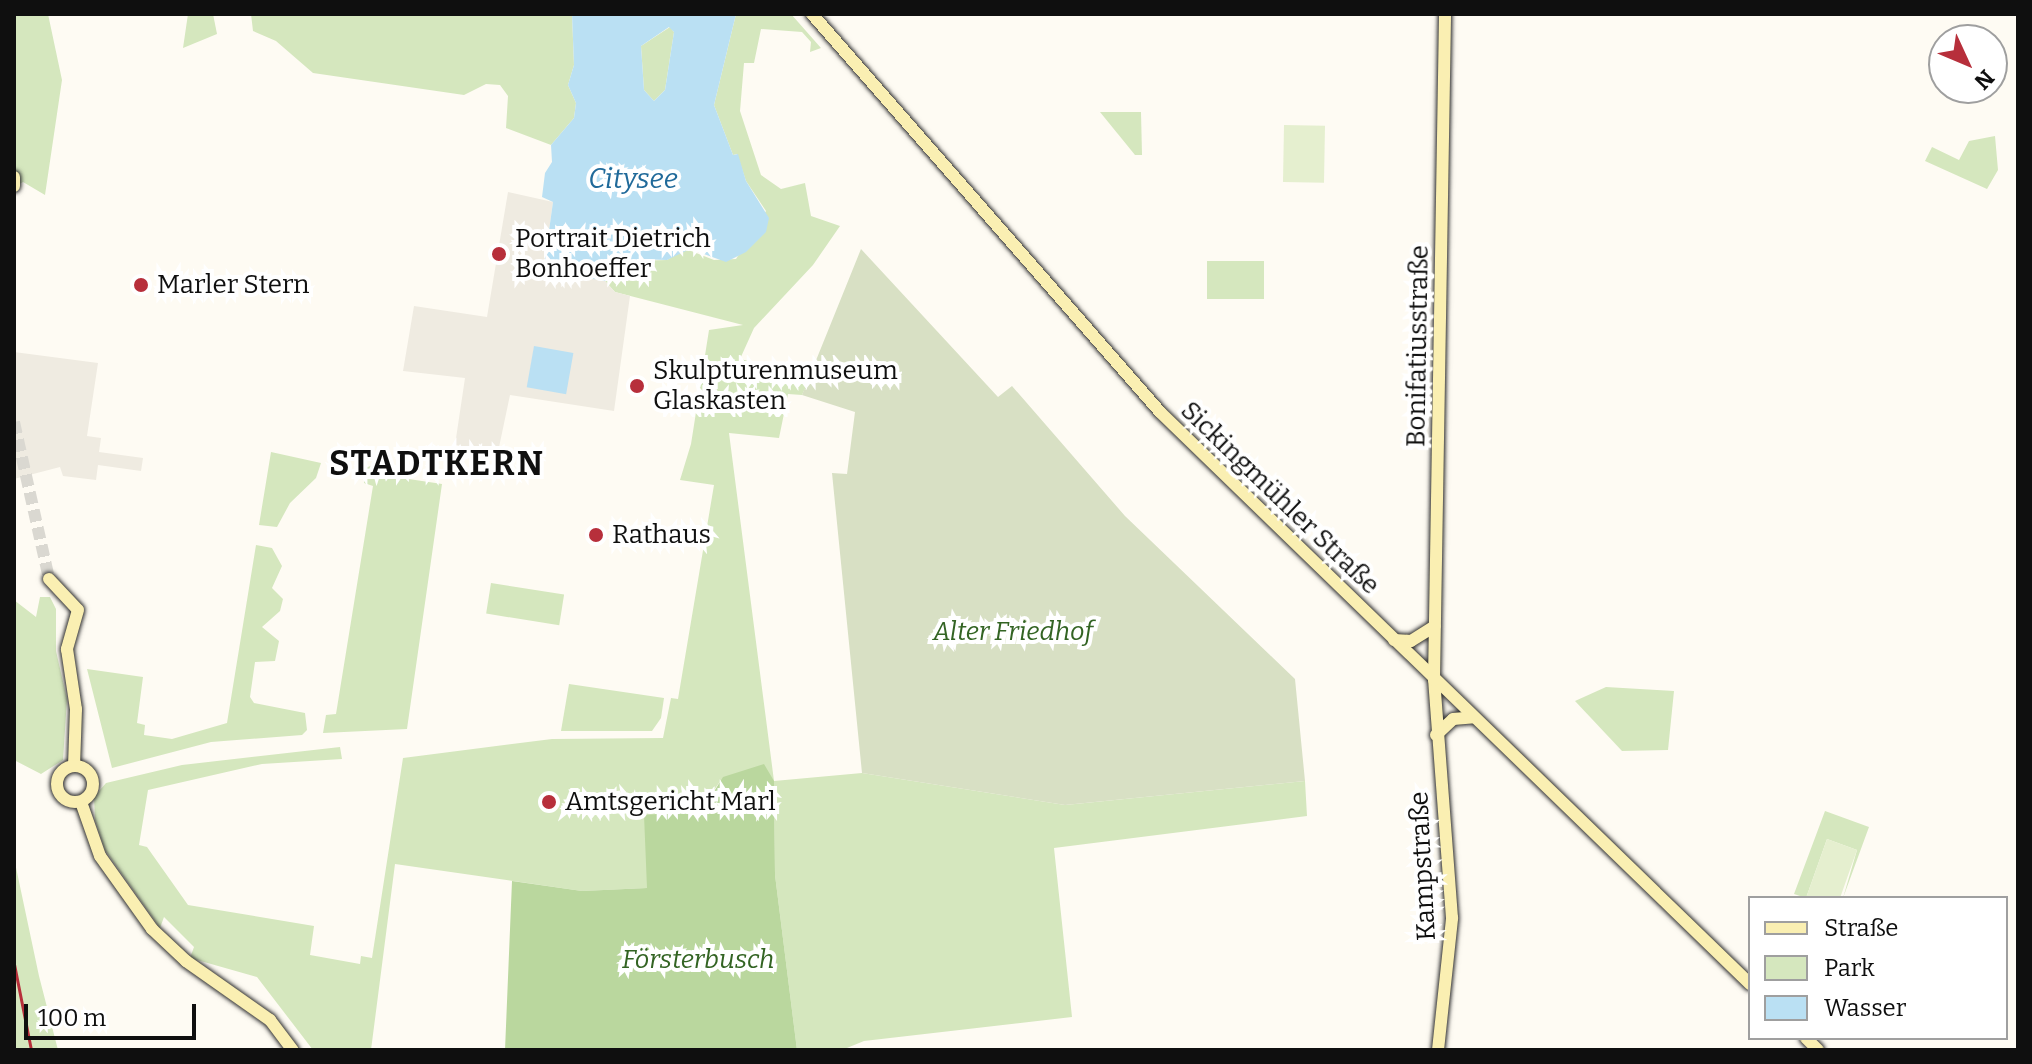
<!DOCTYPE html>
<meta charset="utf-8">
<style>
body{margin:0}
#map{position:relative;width:2032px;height:1064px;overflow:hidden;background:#fefbf3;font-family:Bitter,serif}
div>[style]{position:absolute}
.green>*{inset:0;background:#d5e7be;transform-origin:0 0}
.forest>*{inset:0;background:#bad79e}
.cemetery>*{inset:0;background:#d8e0c4}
.pitch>*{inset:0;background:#e5efcf;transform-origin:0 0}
.plaza>*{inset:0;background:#efebe1}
.water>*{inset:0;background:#bae0f3;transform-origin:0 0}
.secondary-tunnel>*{height:12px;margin-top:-6px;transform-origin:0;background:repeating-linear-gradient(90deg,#dad8d1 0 12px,transparent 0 18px)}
.roads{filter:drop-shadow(0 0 2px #313131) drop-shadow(0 0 2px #313131)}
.secondary>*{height:12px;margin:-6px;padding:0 6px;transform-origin:6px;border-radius:6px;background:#faefb2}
.secondary>.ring{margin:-6px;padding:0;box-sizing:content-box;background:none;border:12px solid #faefb2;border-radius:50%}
.rail>*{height:3px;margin:-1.5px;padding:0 1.5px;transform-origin:1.5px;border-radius:1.5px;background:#b72f3b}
.dots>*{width:22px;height:22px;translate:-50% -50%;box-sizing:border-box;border:4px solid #fff;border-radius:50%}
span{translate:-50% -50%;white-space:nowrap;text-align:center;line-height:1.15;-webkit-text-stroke:8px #fff;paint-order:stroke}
.poi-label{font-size:26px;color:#0f0f0f}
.left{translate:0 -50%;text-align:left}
.street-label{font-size:26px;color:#0f0f0f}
.park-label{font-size:26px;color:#336423;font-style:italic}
.water-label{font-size:28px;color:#206a9a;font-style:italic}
.district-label{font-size:34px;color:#0f0f0f;font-weight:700;letter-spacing:2px}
.frame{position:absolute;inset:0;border:16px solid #0f0f0f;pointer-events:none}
.legend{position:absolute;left:1748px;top:896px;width:260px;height:144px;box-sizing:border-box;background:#fff;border:2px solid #9f9f9f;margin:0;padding:10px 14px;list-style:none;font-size:24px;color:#0f0f0f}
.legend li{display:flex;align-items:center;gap:16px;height:40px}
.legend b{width:40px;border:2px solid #9f9f9f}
.north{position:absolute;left:1928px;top:24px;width:80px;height:80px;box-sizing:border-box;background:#fff;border:2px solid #9f9f9f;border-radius:50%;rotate:134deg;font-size:22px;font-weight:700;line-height:32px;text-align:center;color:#0f0f0f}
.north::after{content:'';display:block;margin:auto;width:28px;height:36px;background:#b72f3b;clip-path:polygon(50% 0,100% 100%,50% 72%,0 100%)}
.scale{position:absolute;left:24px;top:1004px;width:172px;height:36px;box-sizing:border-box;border:4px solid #0f0f0f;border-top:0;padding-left:10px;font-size:24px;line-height:28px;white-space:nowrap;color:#0f0f0f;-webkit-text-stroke:6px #fff;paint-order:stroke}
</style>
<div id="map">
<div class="green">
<div style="clip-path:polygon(14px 14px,48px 14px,62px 80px,45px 195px,23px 182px,14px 187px)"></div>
<div style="clip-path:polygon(188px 14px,213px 14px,217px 34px,183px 48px)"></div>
<div style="clip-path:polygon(251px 14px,572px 14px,574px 65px,568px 85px,576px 103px,574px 118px,551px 145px,506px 128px,508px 96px,500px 85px,486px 84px,464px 95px,313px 73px,276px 41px,253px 31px)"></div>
<div style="clip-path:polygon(736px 14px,791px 14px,821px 48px,810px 52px,811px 42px,802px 32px,761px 29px,754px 63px,744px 63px,740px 111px,761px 175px,781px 189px,805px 183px,811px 216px,840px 226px,813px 265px,754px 328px,740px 359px,811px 375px,802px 395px,788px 394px,779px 438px,729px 433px,774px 781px,862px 773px,1065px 805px,1305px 781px,1307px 816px,1054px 848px,1072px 1017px,864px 1041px,842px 1050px,797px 1050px,775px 875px,774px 781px,721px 780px,647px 888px,582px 891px,395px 864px,371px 1050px,313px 1050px,257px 977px,190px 958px,194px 947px,164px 917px,160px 928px,105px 850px,95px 820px,94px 797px,106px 783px,182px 765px,340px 747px,342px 759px,262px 764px,148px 790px,139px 845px,147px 847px,188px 905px,314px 926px,310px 955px,360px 964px,361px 956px,372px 958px,403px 758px,552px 739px,663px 738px,671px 698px,678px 699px,714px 485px,680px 480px,691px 444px,709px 330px,743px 325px,615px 292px,605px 281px,633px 261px,667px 260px,686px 249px,714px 260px,736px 259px,766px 211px,746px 181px,737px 154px,733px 155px,714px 105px)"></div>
<div style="clip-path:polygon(670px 27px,674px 32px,665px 90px,654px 101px,644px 90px,641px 46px)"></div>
<div style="clip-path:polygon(1100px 112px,1141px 112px,1142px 155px,1135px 155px)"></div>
<div style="clip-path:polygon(1995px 136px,1998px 170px,1987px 189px,1925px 161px,1932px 147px,1959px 160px,1969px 141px)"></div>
<div style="left:1207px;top:261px;width:57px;height:38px"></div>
<div style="clip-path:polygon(271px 452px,321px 463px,316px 478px,290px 503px,277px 527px,259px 525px)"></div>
<div style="clip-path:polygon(385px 459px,402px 478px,442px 484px,407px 729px,323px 733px,326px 715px,336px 714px,373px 486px,364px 483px,366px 468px)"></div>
<div style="clip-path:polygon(256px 545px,272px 548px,282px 566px,272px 588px,283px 599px,280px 611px,262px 627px,279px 641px,275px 661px,255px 662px,250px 697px,254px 703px,305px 713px,307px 730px,302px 735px,211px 742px,112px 768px,87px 669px,143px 677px,137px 723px,145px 725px,144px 735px,172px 739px,227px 723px)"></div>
<div style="left:491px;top:583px;width:74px;height:31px;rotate:9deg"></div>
<div style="clip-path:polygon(40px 597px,50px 597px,56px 609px,56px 651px,67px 699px,63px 760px,41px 774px,14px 760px,14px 600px,36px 617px)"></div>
<div style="clip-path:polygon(569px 684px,664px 698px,661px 718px,652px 731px,561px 731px)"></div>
<div style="clip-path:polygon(1606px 687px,1674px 691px,1668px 750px,1622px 751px,1575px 701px)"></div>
<div style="clip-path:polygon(1825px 811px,1869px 827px,1843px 898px,1857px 850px,1827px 839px,1806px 898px,1794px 894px)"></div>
<div style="clip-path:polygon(14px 858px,39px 976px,58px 1050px,14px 1050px)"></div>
</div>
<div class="forest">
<div style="clip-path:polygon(764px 764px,774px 781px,775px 875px,797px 1050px,505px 1050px,512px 881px,582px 891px,647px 888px,644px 815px,702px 811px,723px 777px)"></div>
</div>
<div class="cemetery">
<div style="clip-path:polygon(861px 249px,998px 397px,1012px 386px,1125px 516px,1295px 679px,1305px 781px,1065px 805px,862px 773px,832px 473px,847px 474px,855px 412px,802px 395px)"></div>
</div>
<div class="pitch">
<div style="left:1284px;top:125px;width:41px;height:57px;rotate:1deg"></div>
<div style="clip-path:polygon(1827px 839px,1857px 850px,1840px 898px,1806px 898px)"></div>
</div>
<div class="plaza">
<div style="clip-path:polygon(508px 192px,553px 202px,544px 266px,549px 271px,605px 281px,615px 292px,630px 296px,614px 411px,510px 395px,498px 452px,455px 445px,465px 378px,403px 371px,414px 306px,487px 317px)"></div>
<div style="clip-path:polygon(14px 352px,98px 363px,87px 436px,101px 438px,99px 452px,143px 458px,141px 471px,98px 465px,96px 480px,63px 476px,60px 467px,14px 479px)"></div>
</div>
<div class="water">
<div style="clip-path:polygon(evenodd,572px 14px,736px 14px,714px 105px,733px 155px,738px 154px,746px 181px,769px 218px,766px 232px,746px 252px,726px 262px,690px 249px,667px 260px,639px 259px,605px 281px,549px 271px,544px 266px,553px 202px,542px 197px,545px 173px,552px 162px,551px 145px,574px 118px,576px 103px,568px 85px,574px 65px,572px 14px,669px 27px,674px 32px,665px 90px,654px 101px,644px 90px,641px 46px,669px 27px)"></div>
<div style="left:534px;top:346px;width:40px;height:42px;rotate:10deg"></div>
</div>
<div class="secondary-tunnel">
<div style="left:14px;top:422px;width:161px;rotate:77.4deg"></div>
</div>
<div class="roads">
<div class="secondary">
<div style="left:812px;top:14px;width:529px;rotate:48.83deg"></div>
<div style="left:1160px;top:412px;width:822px;rotate:44.11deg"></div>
<div style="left:14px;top:177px;width:9px;rotate:90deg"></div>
<div style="left:49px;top:579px;width:42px;rotate:46.9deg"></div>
<div style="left:78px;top:610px;width:41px;rotate:105.8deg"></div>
<div style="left:67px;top:649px;width:61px;rotate:81.5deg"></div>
<div style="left:76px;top:709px;width:57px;rotate:92deg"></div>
<div style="left:1394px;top:640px;width:17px;rotate:3deg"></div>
<div style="left:1411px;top:641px;width:28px;rotate:-32deg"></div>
<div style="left:1436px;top:735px;width:23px;rotate:-43deg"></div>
<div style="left:1453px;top:719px;width:21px;rotate:-5deg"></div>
<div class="ring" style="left:57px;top:766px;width:24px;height:24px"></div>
<div style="left:81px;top:802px;width:57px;rotate:70.6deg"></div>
<div style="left:100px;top:856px;width:90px;rotate:54.5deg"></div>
<div style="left:152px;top:929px;width:47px;rotate:43.3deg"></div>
<div style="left:186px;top:961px;width:103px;rotate:35.1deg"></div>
<div style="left:270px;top:1020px;width:38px;rotate:53deg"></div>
<div style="left:1806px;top:1038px;width:17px;rotate:45deg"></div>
<div style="left:1438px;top:1050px;width:133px;rotate:-83.9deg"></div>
<div style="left:1452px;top:918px;width:239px;rotate:-94.3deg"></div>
<div style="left:1434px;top:680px;width:666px;rotate:-89.05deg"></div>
</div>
</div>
<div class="rail">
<div style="left:14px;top:964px;width:88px;rotate:78.8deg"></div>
</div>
<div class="dots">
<div style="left:499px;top:254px;background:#b72f3b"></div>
<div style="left:141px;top:285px;background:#b72f3b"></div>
<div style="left:637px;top:386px;background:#b72f3b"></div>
<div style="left:596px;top:535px;background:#b72f3b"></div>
<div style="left:549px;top:802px;background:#b72f3b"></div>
</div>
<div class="poi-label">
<span class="left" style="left:515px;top:254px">Portrait Dietrich<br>Bonhoeffer</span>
<span class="left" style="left:157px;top:285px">Marler Stern</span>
<span class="left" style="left:653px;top:386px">Skulpturenmuseum<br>Glaskasten</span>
<span class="left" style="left:612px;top:535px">Rathaus</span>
<span class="left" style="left:565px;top:802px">Amtsgericht Marl</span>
</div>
<div class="street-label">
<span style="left:1418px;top:346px;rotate:-89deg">Bonifatiusstraße</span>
<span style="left:1280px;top:498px;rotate:44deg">Sickingmühler Straße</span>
<span style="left:1423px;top:866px;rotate:-93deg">Kampstraße</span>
</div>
<div class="park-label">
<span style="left:1013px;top:632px">Alter Friedhof</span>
<span style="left:698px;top:960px">Försterbusch</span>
</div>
<div class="water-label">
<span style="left:633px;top:179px">Citysee</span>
</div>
<div class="district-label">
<span style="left:437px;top:464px">STADTKERN</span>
</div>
<div class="frame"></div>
<ul class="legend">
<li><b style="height:10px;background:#faefb2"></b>Straße</li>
<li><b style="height:22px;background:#d5e7be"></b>Park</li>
<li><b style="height:22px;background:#bae0f3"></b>Wasser</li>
</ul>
<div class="north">N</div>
<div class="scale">100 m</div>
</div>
